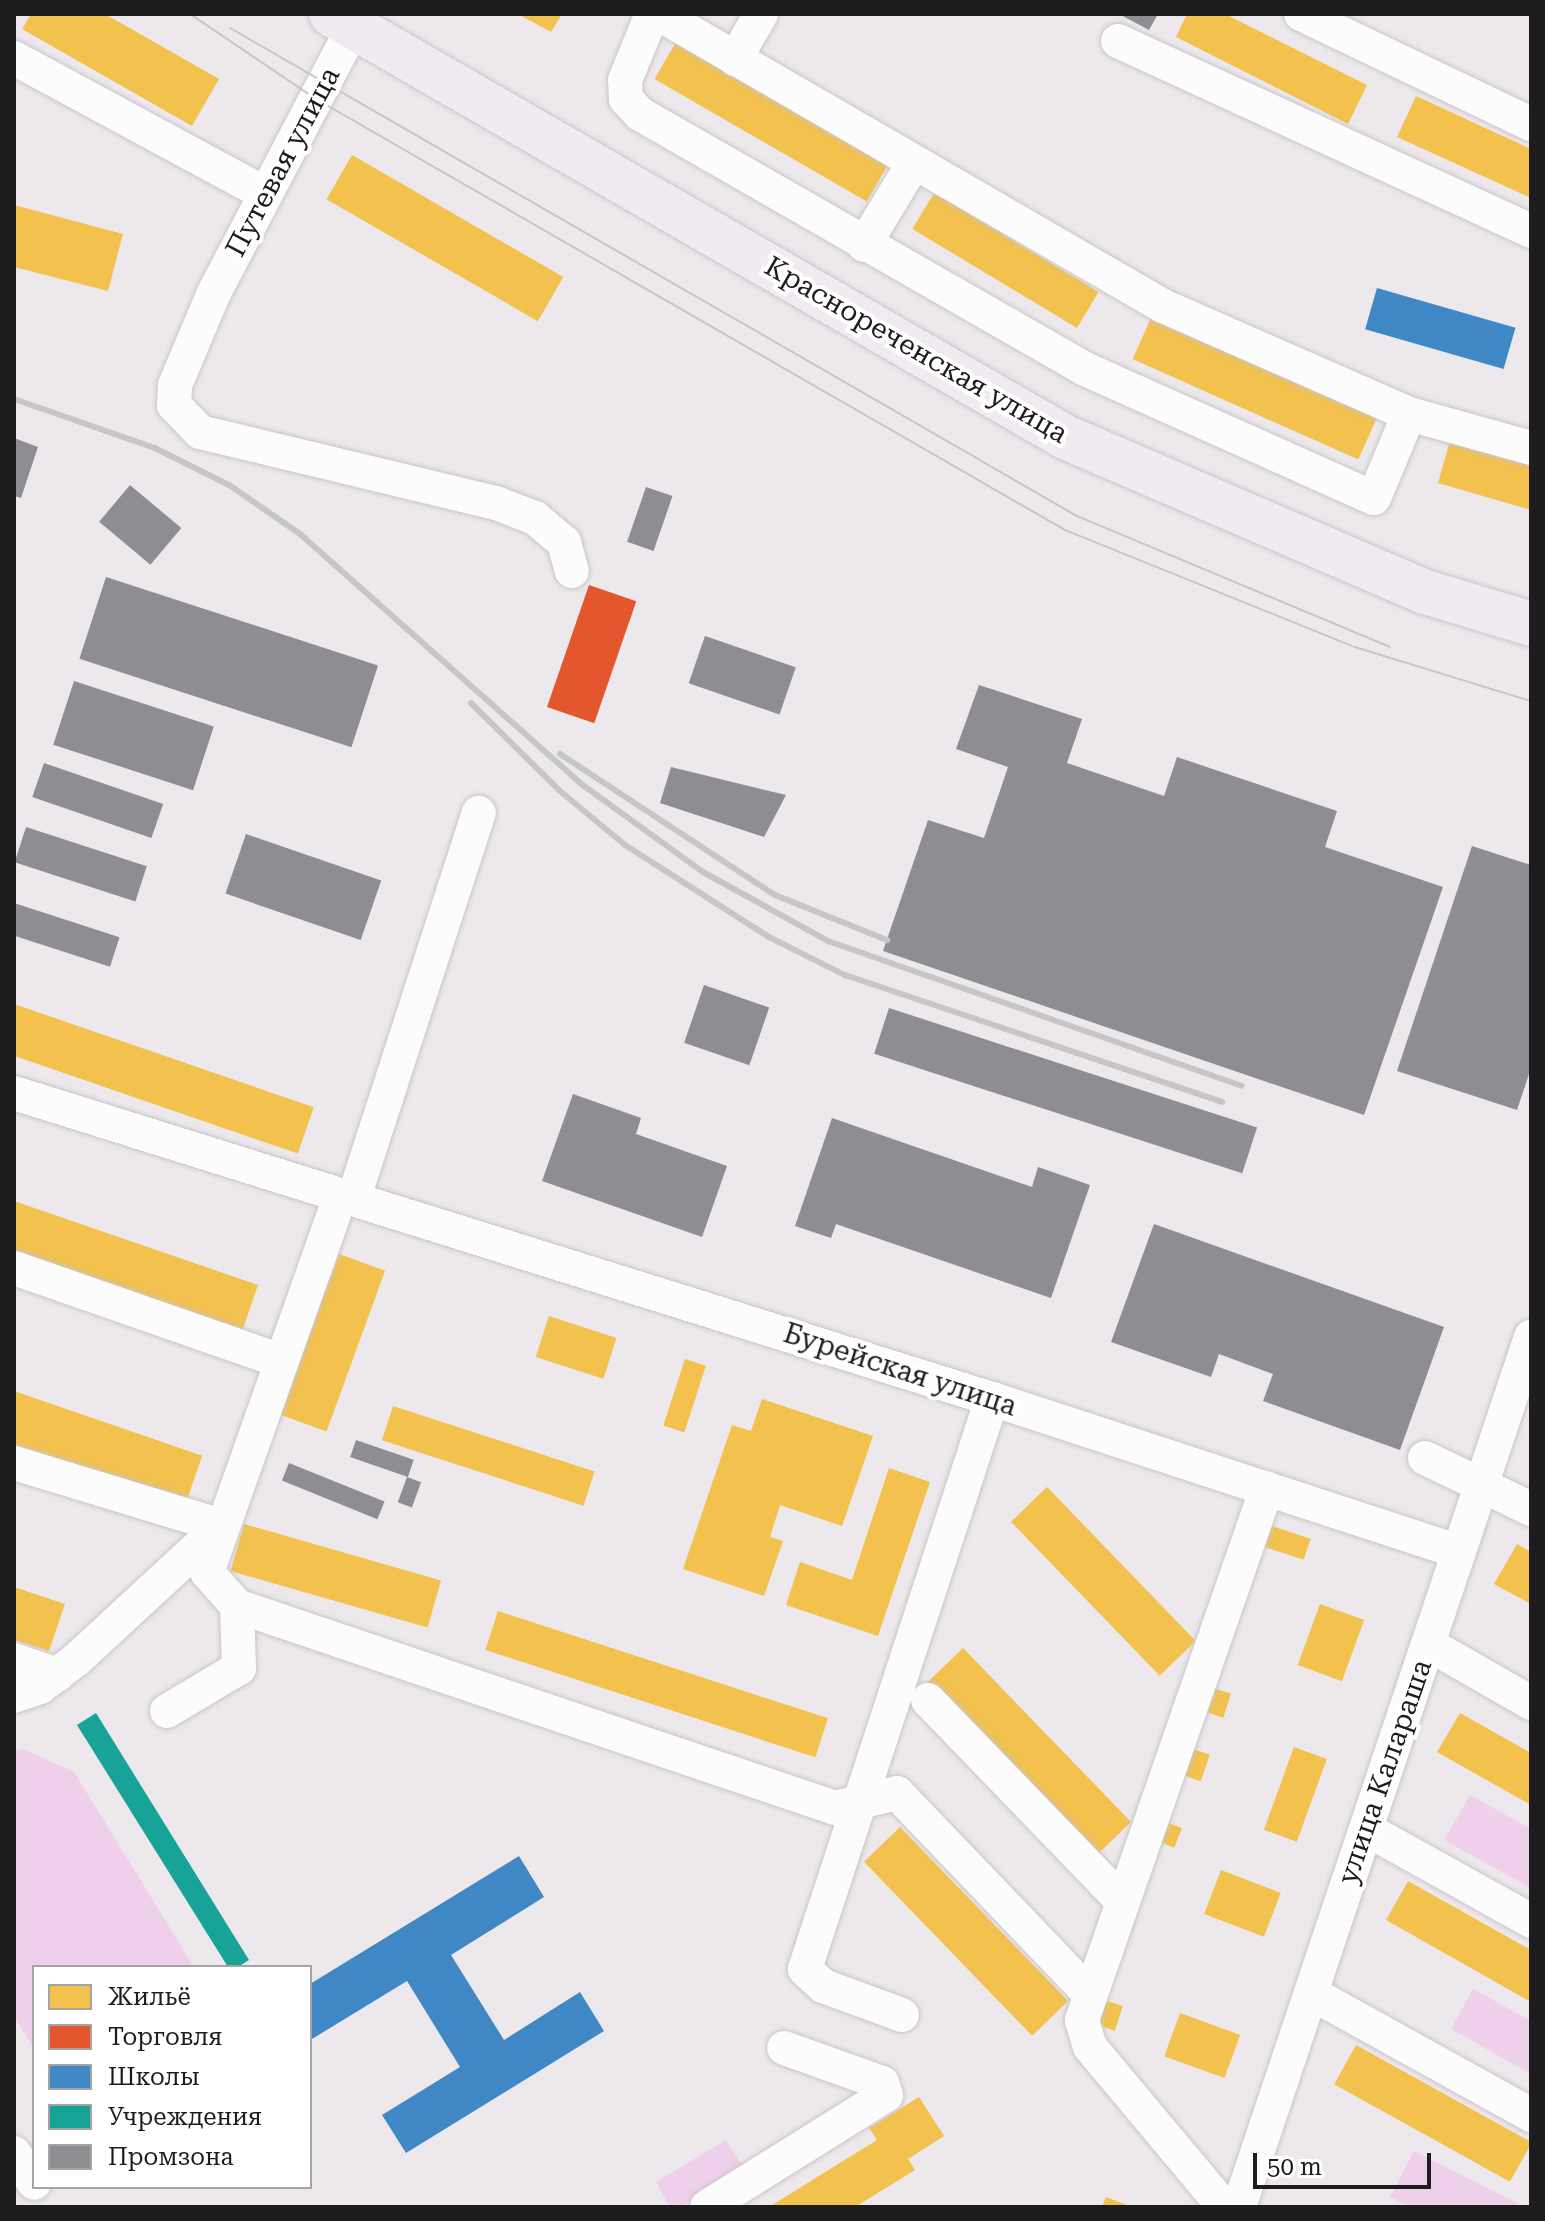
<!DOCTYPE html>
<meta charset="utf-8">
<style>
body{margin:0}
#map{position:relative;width:1545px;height:2221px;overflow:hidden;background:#ede8ec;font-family:"Roboto Serif",serif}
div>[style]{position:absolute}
.green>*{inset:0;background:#efd0eb}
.homes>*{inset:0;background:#f2c14e;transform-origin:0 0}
.shops>*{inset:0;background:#e4572e;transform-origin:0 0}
.schools>*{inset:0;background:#3f88c5;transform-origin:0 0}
.public>*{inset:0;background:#17a398}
.industry>*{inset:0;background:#8d8d92;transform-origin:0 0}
.roads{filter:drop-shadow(0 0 2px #c9c5c8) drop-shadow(0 0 2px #c9c5c8)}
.minor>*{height:34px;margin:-17px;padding:0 17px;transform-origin:17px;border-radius:17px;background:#fcfcfc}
.major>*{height:44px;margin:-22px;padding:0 22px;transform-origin:22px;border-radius:22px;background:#f1ebf1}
.tram>*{height:2px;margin:-1px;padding:0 1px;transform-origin:1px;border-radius:1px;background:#c7c6c7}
.rail>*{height:6px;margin:-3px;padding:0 3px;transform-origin:3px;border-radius:3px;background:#c7c6c7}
span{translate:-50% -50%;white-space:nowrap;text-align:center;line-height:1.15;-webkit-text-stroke:8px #fff;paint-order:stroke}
.street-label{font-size:28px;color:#1e1c1e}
.frame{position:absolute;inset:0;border:16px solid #1e1c1e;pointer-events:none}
.legend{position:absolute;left:32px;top:1965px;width:280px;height:224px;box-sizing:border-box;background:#fff;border:2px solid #a5a4a5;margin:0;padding:10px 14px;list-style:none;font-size:24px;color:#1e1c1e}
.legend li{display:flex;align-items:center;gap:16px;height:40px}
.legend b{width:40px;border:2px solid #a5a4a5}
.scale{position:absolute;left:1253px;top:2153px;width:178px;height:36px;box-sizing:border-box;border:4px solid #1e1c1e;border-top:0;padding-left:10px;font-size:24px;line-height:28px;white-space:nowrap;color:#1e1c1e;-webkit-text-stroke:6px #fff;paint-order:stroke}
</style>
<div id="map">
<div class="green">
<div style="clip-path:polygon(23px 1749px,74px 1772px,194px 1967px,34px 1967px,34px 2049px,14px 2016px,14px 1751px)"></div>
<div style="clip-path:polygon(1470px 1795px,1531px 1829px,1531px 1888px,1444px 1840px)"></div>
<div style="clip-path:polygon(1473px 1989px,1531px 2021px,1531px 2074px,1451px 2029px)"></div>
<div style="clip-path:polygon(726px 2140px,744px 2169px,680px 2207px,670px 2207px,656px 2182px)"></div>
<div style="clip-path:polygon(1414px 2151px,1517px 2203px,1515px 2207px,1411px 2207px,1390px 2197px)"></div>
</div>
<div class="homes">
<div style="clip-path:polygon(31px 14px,105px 14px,219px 79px,192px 126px,22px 29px)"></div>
<div style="clip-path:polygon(518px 14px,562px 14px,551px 32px)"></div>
<div style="clip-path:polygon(1187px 14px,1225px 14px,1367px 85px,1348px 124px,1176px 37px)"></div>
<div style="left:677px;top:40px;width:245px;height:45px;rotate:30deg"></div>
<div style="clip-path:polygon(1416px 96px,1531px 149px,1531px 198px,1397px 137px)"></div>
<div style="left:352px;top:155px;width:244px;height:51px;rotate:30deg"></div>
<div style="left:934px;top:193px;width:192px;height:42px;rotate:31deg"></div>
<div style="clip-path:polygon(14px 205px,123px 234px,108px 291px,14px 267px)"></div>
<div style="left:1151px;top:318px;width:247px;height:45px;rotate:24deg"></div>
<div style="clip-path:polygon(1450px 441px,1531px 465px,1531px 510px,1438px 483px)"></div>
<div style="left:14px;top:1004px;width:317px;height:49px;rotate:19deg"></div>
<div style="left:14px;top:1201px;width:258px;height:50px;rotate:19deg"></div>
<div style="left:339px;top:1254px;width:49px;height:171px;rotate:20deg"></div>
<div style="left:549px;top:1316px;width:71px;height:43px;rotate:18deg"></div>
<div style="left:685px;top:1359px;width:22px;height:70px;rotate:18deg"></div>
<div style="left:14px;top:1391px;width:199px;height:50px;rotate:19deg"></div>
<div style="clip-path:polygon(762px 1399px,873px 1436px,842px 1526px,780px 1505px,770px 1537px,783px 1541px,764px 1596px,683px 1569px,732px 1425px,751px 1431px)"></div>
<div style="left:393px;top:1406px;width:212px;height:36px;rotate:18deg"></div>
<div style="clip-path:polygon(889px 1468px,930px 1482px,878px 1636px,786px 1605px,800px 1562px,852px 1580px)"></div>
<div style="left:1047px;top:1487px;width:214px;height:50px;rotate:46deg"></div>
<div style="left:1262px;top:1523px;width:51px;height:22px;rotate:18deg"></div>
<div style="left:244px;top:1524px;width:205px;height:49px;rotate:16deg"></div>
<div style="clip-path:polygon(1517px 1544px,1531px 1552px,1531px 1604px,1494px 1584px)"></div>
<div style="clip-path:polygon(14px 1587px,65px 1604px,49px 1651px,14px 1640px)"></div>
<div style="left:1320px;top:1604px;width:47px;height:65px;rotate:20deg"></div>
<div style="left:498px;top:1611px;width:347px;height:41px;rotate:18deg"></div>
<div style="left:963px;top:1648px;width:242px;height:50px;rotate:46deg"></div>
<div style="left:1213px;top:1688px;width:19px;height:25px;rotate:18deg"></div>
<div style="clip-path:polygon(1460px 1713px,1531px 1753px,1531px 1805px,1437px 1752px)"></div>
<div style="left:1294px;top:1747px;width:35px;height:88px;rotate:20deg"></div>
<div style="left:1190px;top:1748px;width:21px;height:28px;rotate:19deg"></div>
<div style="left:1166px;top:1822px;width:17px;height:21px;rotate:21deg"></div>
<div style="left:900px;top:1827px;width:242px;height:50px;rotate:46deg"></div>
<div style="left:1221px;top:1870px;width:64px;height:47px;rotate:21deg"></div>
<div style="clip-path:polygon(1408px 1881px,1531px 1950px,1531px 2002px,1386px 1920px)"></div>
<div style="left:1101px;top:1999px;width:23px;height:26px;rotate:18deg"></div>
<div style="left:1180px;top:2013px;width:64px;height:46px;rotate:20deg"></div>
<div style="left:1356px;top:2045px;width:201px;height:45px;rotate:29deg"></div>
<div style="clip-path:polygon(919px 2097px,944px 2136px,908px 2159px,915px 2170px,855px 2207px,769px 2207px,877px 2140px,869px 2128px)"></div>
<div style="clip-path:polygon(1106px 2197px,1132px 2207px,1102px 2207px)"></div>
</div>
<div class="shops">
<div style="left:589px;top:585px;width:50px;height:129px;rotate:19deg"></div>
</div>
<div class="schools">
<div style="left:1377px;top:288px;width:144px;height:43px;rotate:16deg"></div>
<div style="clip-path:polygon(519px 1856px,544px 1897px,451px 1955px,504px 2040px,580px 1992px,604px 2031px,406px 2153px,382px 2115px,460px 2067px,407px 1981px,312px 2039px,310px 1984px)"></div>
</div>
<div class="public">
<div style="clip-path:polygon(96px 1713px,249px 1960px,238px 1967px,228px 1967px,77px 1725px)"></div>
</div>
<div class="industry">
<div style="clip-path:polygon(1119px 14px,1158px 14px,1149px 30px)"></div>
<div style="clip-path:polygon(14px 438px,38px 447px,21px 498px,14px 496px)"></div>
<div style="left:130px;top:485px;width:67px;height:48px;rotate:40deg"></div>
<div style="left:646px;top:487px;width:28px;height:58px;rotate:19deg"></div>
<div style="left:106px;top:577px;width:286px;height:86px;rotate:18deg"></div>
<div style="left:705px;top:636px;width:96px;height:50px;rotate:19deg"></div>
<div style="left:74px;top:681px;width:147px;height:67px;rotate:18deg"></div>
<div style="clip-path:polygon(979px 685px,1082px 719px,1067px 763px,1164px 796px,1177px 757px,1337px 811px,1325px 847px,1443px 887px,1364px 1115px,883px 951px,928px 820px,984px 838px,1008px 767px,956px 749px)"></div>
<div style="left:44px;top:763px;width:126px;height:36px;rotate:19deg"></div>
<div style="clip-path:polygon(671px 767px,786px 795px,764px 837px,660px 803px)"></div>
<div style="left:26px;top:827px;width:127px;height:37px;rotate:18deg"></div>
<div style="left:246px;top:834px;width:143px;height:63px;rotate:19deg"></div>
<div style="clip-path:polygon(1472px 846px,1531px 865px,1531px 1068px,1517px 1110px,1397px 1071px)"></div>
<div style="left:14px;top:903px;width:111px;height:31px;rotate:18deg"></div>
<div style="left:704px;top:985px;width:69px;height:61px;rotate:19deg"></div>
<div style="left:889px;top:1008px;width:387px;height:48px;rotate:18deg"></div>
<div style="clip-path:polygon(573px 1094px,641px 1118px,636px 1134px,727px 1166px,702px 1237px,542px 1181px)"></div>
<div style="clip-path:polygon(832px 1118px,1032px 1187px,1038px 1167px,1090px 1185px,1051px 1298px,836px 1224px,831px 1238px,795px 1226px)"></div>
<div style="clip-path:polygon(1154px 1224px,1444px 1327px,1400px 1450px,1263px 1401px,1273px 1374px,1219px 1354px,1211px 1377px,1111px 1342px)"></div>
<div style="left:356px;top:1440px;width:61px;height:18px;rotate:19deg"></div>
<div style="left:289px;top:1463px;width:103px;height:19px;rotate:22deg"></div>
<div style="left:407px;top:1477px;width:15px;height:27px;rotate:20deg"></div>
</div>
<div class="roads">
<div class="minor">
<div style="left:652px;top:14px;width:71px;rotate:112.2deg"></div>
<div style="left:625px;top:80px;width:19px;rotate:87deg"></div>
<div style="left:626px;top:99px;width:21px;rotate:47deg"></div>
<div style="left:640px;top:114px;width:513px;rotate:29.81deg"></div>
<div style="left:1085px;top:369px;width:316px;rotate:24.1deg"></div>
<div style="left:1374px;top:498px;width:91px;rotate:-67.4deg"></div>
<div style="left:659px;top:14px;width:582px;rotate:30.09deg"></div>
<div style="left:1163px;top:306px;width:269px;rotate:23.7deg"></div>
<div style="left:1409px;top:414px;width:127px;rotate:15.6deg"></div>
<div style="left:1301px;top:14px;width:255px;rotate:25.6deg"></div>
<div style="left:353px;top:28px;width:301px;rotate:117.7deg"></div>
<div style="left:213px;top:295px;width:98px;rotate:112.9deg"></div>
<div style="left:175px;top:385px;width:20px;rotate:93deg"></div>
<div style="left:174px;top:405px;width:37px;rotate:46deg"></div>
<div style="left:200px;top:432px;width:304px;rotate:13.5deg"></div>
<div style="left:496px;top:503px;width:42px;rotate:21deg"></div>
<div style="left:535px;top:518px;width:38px;rotate:40deg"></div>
<div style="left:564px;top:542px;width:30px;rotate:75deg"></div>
<div style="left:1118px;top:41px;width:455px;rotate:24.7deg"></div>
<div style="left:14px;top:58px;width:286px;rotate:28.4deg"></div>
<div style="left:735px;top:59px;width:52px;rotate:-60deg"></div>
<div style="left:864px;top:245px;width:95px;rotate:-58.8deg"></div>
<div style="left:14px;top:1093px;width:1025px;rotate:17.37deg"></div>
<div style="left:992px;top:1399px;width:491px;rotate:18.1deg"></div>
<div style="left:340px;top:1197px;width:398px;rotate:109.5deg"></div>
<div style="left:207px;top:1572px;width:45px;rotate:48.6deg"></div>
<div style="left:237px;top:1606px;width:631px;rotate:18.66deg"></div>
<div style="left:835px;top:1808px;width:64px;rotate:-13.6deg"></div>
<div style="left:897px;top:1793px;width:276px;rotate:46.2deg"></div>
<div style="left:354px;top:1197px;width:404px;rotate:-72deg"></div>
<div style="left:14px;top:1268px;width:283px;rotate:19.2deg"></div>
<div style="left:1425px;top:1458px;width:118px;rotate:25.7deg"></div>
<div style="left:14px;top:1463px;width:217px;rotate:16.9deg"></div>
<div style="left:1428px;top:1644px;width:119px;rotate:29.8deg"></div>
<div style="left:14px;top:1660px;width:46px;rotate:18.8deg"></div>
<div style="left:14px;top:1696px;width:28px;rotate:-19deg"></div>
<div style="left:40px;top:1687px;width:45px;rotate:-36.9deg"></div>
<div style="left:76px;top:1660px;width:193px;rotate:-42.7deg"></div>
<div style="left:928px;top:1700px;width:278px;rotate:46deg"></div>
<div style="left:167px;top:1711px;width:84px;rotate:-30.8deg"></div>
<div style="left:239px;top:1668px;width:62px;rotate:-91.8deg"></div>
<div style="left:1366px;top:1829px;width:189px;rotate:29.1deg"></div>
<div style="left:1311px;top:1993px;width:252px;rotate:29deg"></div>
<div style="left:902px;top:2015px;width:84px;rotate:-159.8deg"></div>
<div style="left:823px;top:1986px;width:25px;rotate:-137deg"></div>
<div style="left:805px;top:1969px;width:600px;rotate:-71.84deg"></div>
<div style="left:14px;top:2153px;width:36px;rotate:56deg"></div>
<div style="left:707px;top:2207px;width:211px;rotate:-32deg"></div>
<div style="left:886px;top:2095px;width:13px;rotate:-108deg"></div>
<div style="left:882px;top:2083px;width:104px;rotate:-160.3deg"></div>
<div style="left:1224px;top:2207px;width:209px;rotate:-129.9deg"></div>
<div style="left:1090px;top:2047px;width:28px;rotate:-107deg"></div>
<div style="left:1082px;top:2020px;width:563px;rotate:-70.83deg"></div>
<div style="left:1239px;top:2207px;width:918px;rotate:-71.45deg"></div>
</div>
<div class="major">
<div style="left:331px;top:14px;width:847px;rotate:29.95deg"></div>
<div style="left:1065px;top:437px;width:389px;rotate:23.3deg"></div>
<div style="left:1422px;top:591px;width:114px;rotate:16.8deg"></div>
</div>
</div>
<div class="tram">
<div style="left:190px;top:14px;width:152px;rotate:34deg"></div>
<div style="left:316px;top:99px;width:864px;rotate:29.92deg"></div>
<div style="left:1065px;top:530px;width:313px;rotate:22deg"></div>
<div style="left:1355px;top:647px;width:184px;rotate:17.1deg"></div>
<div style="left:230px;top:28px;width:978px;rotate:29.95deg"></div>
<div style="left:1077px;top:516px;width:339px;rotate:22.7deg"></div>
</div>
<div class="rail">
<div style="left:14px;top:399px;width:149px;rotate:19.2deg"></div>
<div style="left:155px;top:448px;width:83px;rotate:26.6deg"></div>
<div style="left:229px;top:485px;width:86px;rotate:34.6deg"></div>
<div style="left:300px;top:534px;width:375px;rotate:41.6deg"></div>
<div style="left:580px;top:783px;width:152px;rotate:35.9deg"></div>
<div style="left:703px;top:872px;width:143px;rotate:28.9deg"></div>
<div style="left:828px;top:941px;width:438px;rotate:19.3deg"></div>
<div style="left:471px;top:703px;width:125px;rotate:44.7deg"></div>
<div style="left:560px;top:791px;width:85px;rotate:39.7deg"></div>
<div style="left:625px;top:845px;width:171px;rotate:32.6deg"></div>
<div style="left:769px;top:937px;width:85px;rotate:26.6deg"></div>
<div style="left:845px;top:975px;width:398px;rotate:18.6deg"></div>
<div style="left:560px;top:754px;width:257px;rotate:33.3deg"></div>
<div style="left:775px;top:895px;width:121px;rotate:21.9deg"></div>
</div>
<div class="street-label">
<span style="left:283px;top:162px;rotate:-62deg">Путевая улица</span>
<span style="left:916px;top:350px;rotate:30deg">Краснореченская улица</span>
<span style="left:900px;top:1370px;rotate:18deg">Бурейская улица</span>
<span style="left:1385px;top:1772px;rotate:-71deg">улица Калараша</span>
</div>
<div class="frame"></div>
<ul class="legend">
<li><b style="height:22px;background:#f2c14e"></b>Жильё</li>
<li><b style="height:22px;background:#e4572e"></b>Торговля</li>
<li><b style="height:22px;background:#3f88c5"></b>Школы</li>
<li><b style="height:22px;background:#17a398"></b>Учреждения</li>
<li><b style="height:22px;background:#8d8d92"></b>Промзона</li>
</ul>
<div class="scale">50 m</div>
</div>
